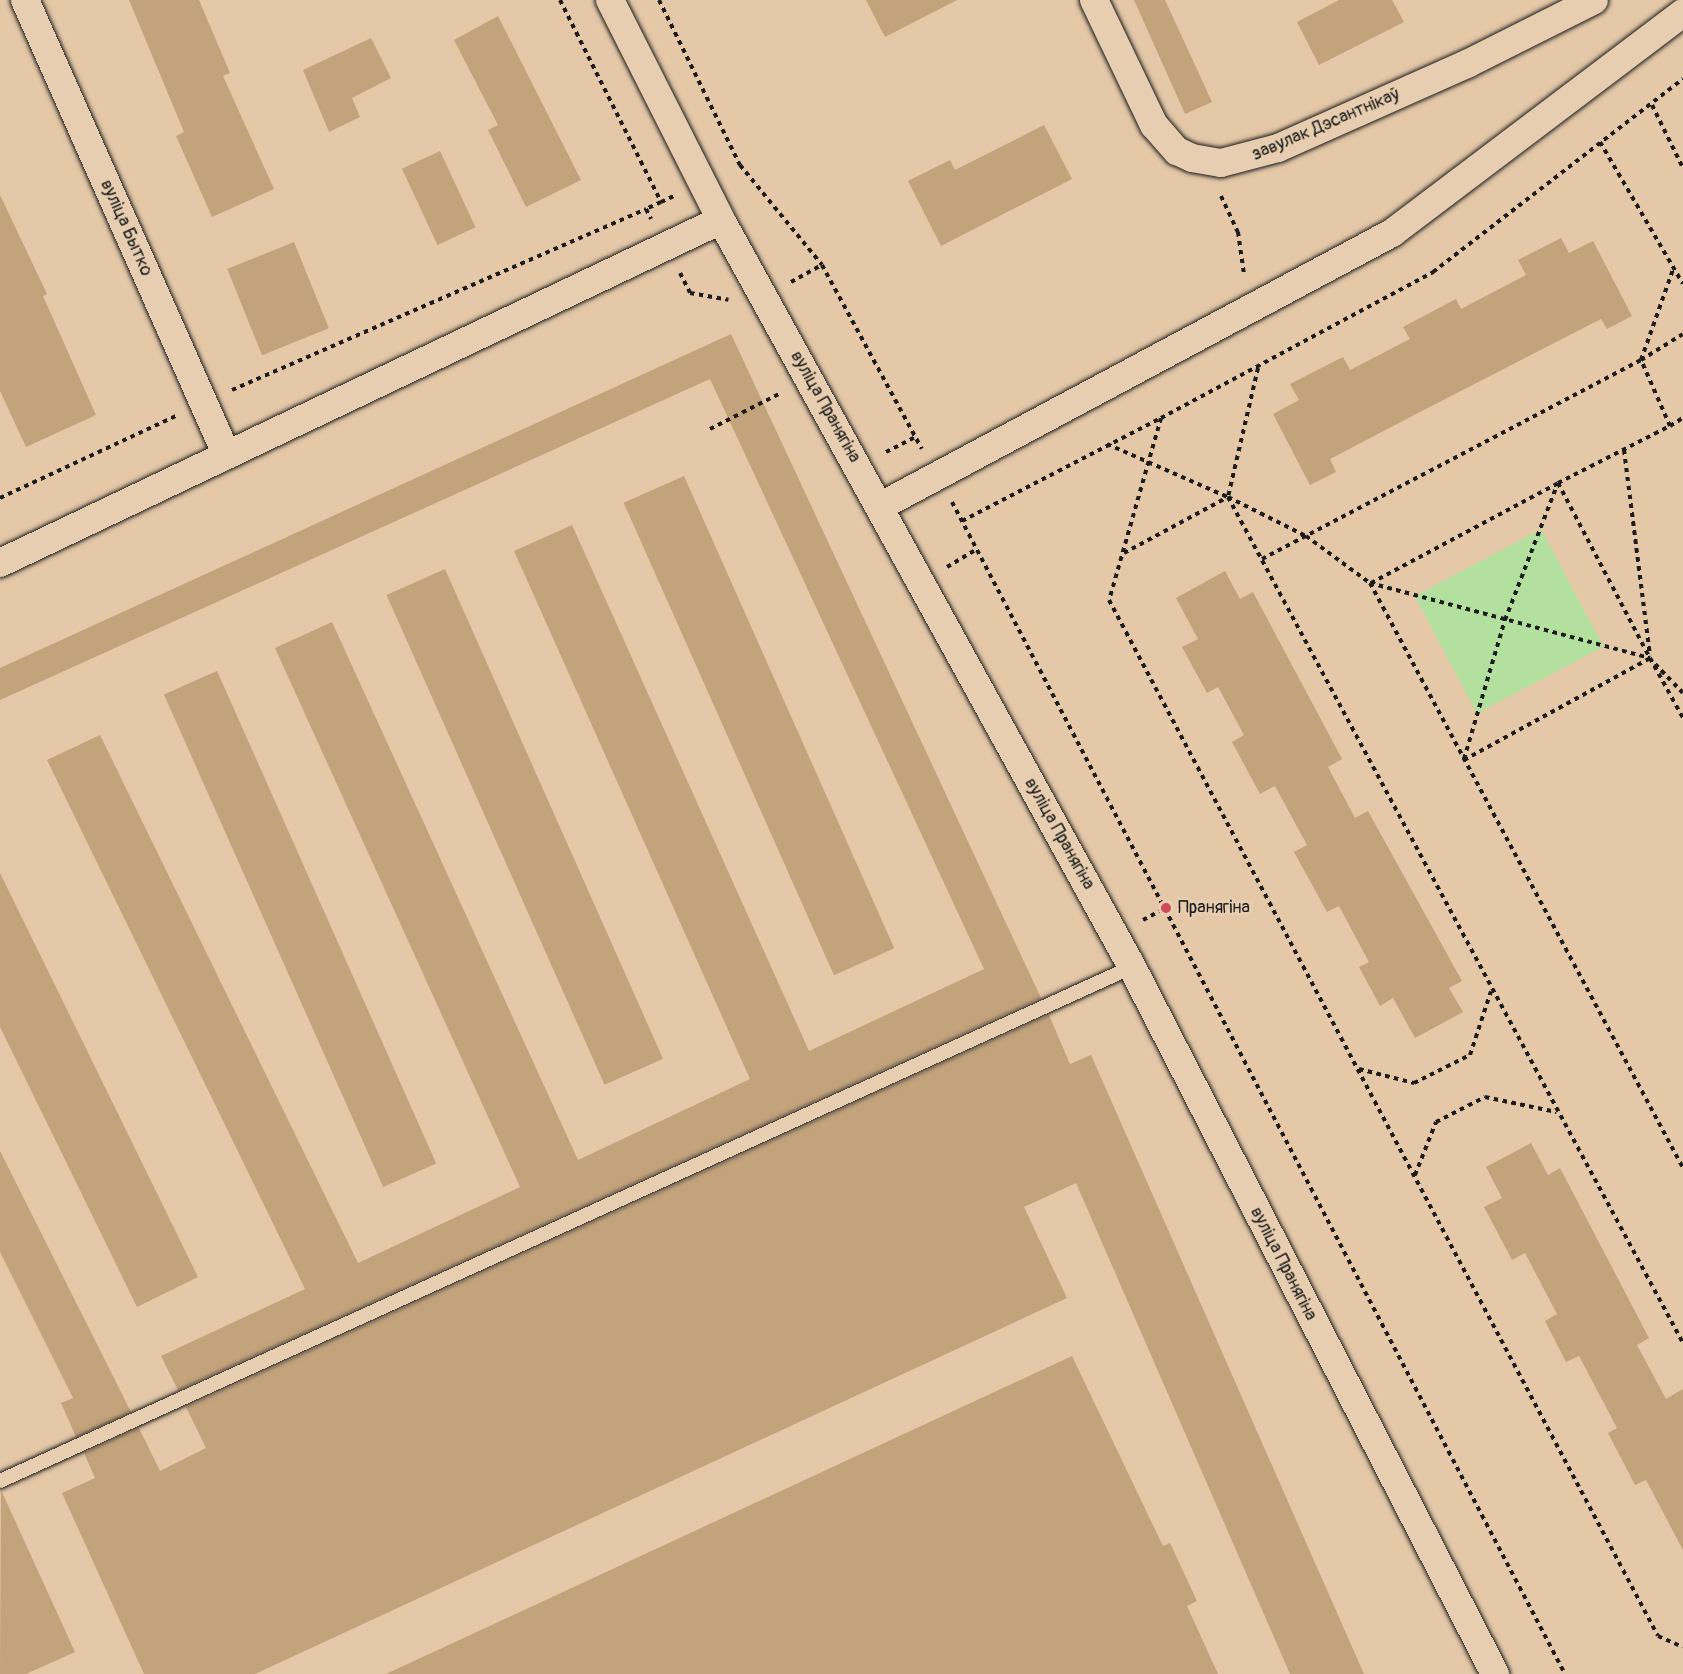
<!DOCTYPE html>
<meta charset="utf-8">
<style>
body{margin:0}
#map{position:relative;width:1683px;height:1674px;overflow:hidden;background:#e4c8a7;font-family:Pangolin,sans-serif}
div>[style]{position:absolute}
.green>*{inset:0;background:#b3e09e;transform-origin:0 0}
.building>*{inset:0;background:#c3a37c;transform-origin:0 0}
.path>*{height:4px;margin-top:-2px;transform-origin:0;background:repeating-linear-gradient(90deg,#1c1c1c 0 4.5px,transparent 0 9px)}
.roads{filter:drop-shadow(0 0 2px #1c1c1c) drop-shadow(0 0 2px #1c1c1c)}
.lane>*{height:14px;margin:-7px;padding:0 7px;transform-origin:7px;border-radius:7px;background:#e8ceb0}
.street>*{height:28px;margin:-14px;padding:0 14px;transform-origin:14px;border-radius:14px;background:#e8ceb0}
.dots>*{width:16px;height:16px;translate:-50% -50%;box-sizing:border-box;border:3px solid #e8ceb0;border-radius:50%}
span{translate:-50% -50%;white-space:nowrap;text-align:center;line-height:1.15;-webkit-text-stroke:6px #e8ceb0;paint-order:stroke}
.street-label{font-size:18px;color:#1c1c1c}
.poi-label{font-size:18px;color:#1c1c1c}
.left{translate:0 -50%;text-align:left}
</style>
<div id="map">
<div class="green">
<div style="left:1541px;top:529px;width:133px;height:143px;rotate:62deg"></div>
</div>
<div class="building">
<div style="clip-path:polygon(129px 0,199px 0,230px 73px,223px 76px,274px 189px,212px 217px,176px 136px,184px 132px)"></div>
<div style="clip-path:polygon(866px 0,957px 0,885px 37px)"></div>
<div style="clip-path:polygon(1134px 0,1165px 0,1212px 102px,1185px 114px)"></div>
<div style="clip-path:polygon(1339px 0,1392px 0,1404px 22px,1319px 65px,1297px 22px)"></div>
<div style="clip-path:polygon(498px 16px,581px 180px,526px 207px,488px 130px,498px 125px,454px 40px)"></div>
<div style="clip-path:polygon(371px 38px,391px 78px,352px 98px,360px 117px,329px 132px,303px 70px)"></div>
<div style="clip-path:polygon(1044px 125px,1072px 179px,941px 246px,908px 181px,950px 160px,955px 170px)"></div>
<div style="left:440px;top:151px;width:84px;height:42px;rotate:65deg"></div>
<div style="clip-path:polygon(0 195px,47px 294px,43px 296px,96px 415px,26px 447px,0 391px)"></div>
<div style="clip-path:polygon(1561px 238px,1569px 253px,1593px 241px,1632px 316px,1607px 329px,1601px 319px,1420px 412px,1330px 459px,1336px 472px,1310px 485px,1273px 414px,1299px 400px,1290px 384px,1343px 357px,1350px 370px,1410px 339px,1403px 327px,1456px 299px,1461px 309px,1526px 275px,1518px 260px)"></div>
<div style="left:294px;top:242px;width:93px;height:72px;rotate:68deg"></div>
<div style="clip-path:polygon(731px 334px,1041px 998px,178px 1390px,161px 1356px,305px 1289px,47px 760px,100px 735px,358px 1263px,520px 1187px,275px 648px,332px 622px,578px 1160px,750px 1079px,514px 551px,572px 525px,809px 1051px,984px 969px,710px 379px,0 700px,0 668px)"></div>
<div style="left:684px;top:476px;width:517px;height:66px;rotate:66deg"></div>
<div style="left:445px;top:569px;width:536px;height:64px;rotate:66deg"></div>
<div style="clip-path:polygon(1225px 571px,1240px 599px,1253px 592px,1342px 759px,1328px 767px,1355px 818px,1368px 811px,1462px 981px,1449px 988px,1463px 1012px,1415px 1038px,1393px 998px,1380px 1006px,1359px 967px,1369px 962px,1339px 906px,1327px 912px,1294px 852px,1307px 845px,1275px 786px,1260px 794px,1232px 742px,1244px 735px,1218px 687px,1207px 693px,1182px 647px,1198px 639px,1176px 598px)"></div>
<div style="left:217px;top:671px;width:539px;height:58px;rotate:66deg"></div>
<div style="clip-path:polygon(0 873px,198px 1277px,137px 1307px,0 1027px)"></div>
<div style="clip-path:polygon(1049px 1015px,1070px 1064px,1091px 1055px,1364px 1674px,1290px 1674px,1076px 1183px,1024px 1207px,1067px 1298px,255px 1674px,144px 1674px,62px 1493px,95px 1478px,84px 1453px,139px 1428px,160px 1471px,206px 1448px,186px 1407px)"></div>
<div style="clip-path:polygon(1531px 1143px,1548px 1175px,1560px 1168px,1649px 1338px,1637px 1345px,1666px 1399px,1683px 1389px,1683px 1550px,1646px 1480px,1635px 1485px,1608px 1433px,1617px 1428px,1579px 1356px,1566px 1362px,1545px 1321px,1557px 1314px,1525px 1253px,1512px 1260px,1484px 1207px,1502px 1198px,1486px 1167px)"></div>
<div style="clip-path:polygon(0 1151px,131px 1412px,76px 1437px,61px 1403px,73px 1398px,0 1252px)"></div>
<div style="clip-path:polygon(1072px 1356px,1163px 1546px,1170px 1543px,1197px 1601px,1187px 1606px,1218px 1674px,386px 1674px)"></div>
<div style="clip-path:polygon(1px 1490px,75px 1652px,26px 1674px,0 1674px)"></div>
</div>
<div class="path">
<div style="left:560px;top:0;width:226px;rotate:63.4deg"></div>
<div style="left:661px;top:202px;width:17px;rotate:155deg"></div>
<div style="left:659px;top:0;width:184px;rotate:63.9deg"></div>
<div style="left:740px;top:165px;width:129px;rotate:50.6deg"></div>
<div style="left:1652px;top:105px;width:70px;rotate:63.8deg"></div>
<div style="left:1600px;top:142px;width:164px;rotate:59.7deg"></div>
<div style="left:1221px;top:196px;width:40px;rotate:65deg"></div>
<div style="left:1238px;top:232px;width:42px;rotate:81.9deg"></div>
<div style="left:661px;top:202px;width:14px;rotate:-25deg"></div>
<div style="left:680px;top:273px;width:22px;rotate:63deg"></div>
<div style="left:690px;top:293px;width:39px;rotate:10deg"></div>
<div style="left:791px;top:282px;width:35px;rotate:-29deg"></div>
<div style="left:822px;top:265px;width:209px;rotate:61.5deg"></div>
<div style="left:1258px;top:368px;width:132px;rotate:103.1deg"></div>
<div style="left:1228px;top:497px;width:961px;rotate:61.73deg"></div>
<div style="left:232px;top:390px;width:452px;rotate:-23.6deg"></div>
<div style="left:646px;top:209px;width:11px;rotate:63deg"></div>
<div style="left:1161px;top:418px;width:309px;rotate:-28.2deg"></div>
<div style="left:1433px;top:272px;width:316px;rotate:-37.7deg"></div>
<div style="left:1670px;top:426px;width:15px;rotate:-32deg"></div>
<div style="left:710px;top:429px;width:80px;rotate:-26.9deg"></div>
<div style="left:1107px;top:444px;width:132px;rotate:23.7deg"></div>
<div style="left:1624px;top:450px;width:207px;rotate:82.8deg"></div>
<div style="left:886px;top:452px;width:33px;rotate:-27deg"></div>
<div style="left:0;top:498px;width:194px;rotate:-25deg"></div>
<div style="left:952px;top:502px;width:1323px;rotate:62.39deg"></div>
<div style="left:962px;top:521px;width:224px;rotate:-27.4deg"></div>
<div style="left:1161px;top:418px;width:189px;rotate:105.9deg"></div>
<div style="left:1109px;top:600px;width:1172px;rotate:62.08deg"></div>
<div style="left:1658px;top:1636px;width:27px;rotate:24deg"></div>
<div style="left:1124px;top:553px;width:118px;rotate:-28.3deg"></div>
<div style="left:1228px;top:497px;width:87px;rotate:26.6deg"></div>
<div style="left:1306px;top:536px;width:79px;rotate:36.3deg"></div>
<div style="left:1370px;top:583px;width:290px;rotate:15deg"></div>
<div style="left:1262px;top:559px;width:428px;rotate:-27.7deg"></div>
<div style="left:1641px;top:360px;width:99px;rotate:-70.5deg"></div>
<div style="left:947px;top:567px;width:35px;rotate:-31deg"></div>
<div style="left:1370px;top:583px;width:663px;rotate:61.85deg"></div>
<div style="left:1371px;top:583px;width:212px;rotate:-28.1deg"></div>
<div style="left:1558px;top:483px;width:198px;rotate:62.3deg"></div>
<div style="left:1655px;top:664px;width:40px;rotate:46deg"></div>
<div style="left:1464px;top:759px;width:145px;rotate:-73.6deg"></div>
<div style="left:1505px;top:620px;width:147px;rotate:-68.9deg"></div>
<div style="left:1558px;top:483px;width:126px;rotate:-27deg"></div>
<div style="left:1670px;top:426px;width:72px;rotate:-113.7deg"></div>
<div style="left:1641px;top:360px;width:49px;rotate:-31.8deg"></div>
<div style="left:1464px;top:760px;width:212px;rotate:-28.7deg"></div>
<div style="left:1650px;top:658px;width:68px;rotate:61.2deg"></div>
<div style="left:1143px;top:920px;width:26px;rotate:-28deg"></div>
<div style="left:1359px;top:1069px;width:57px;rotate:14.3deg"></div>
<div style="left:1414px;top:1083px;width:63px;rotate:-26.6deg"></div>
<div style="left:1470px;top:1055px;width:67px;rotate:-71.8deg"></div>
<div style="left:1415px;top:1175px;width:57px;rotate:-68.4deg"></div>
<div style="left:1436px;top:1122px;width:55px;rotate:-27deg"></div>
<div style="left:1485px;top:1097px;width:73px;rotate:11.9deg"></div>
</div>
<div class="roads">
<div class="lane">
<div style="left:0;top:1481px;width:1243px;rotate:-24.42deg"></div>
</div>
<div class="street">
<div style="left:25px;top:0;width:498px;rotate:66.1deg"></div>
<div style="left:610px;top:0;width:246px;rotate:63.2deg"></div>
<div style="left:721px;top:220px;width:853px;rotate:61.18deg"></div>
<div style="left:1132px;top:967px;width:795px;rotate:62.82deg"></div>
<div style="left:1094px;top:0;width:139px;rotate:64.4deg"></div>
<div style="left:1154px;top:125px;width:35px;rotate:49deg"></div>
<div style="left:1177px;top:151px;width:17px;rotate:25deg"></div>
<div style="left:1192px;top:158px;width:29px;rotate:10deg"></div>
<div style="left:1221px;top:163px;width:59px;rotate:-14.7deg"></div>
<div style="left:1278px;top:148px;width:207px;rotate:-24deg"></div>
<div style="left:1467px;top:64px;width:142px;rotate:-26.7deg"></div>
<div style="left:879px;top:507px;width:582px;rotate:-28.11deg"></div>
<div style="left:1392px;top:233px;width:365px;rotate:-37.1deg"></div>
<div style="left:0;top:563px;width:798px;rotate:-25.44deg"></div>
</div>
</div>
<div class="dots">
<div style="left:1166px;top:908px;background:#d1495b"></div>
</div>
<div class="street-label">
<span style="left:1326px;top:125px;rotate:-23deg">завулак Дэсантнікаў</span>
<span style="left:126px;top:228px;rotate:66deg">вуліца Бытко</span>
<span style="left:825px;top:407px;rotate:61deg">вуліца Пранягіна</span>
<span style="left:1059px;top:834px;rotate:61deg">вуліца Пранягіна</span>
<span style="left:1283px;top:1264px;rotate:63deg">вуліца Пранягіна</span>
</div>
<div class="poi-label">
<span class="left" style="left:1178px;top:908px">Пранягіна</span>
</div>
</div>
